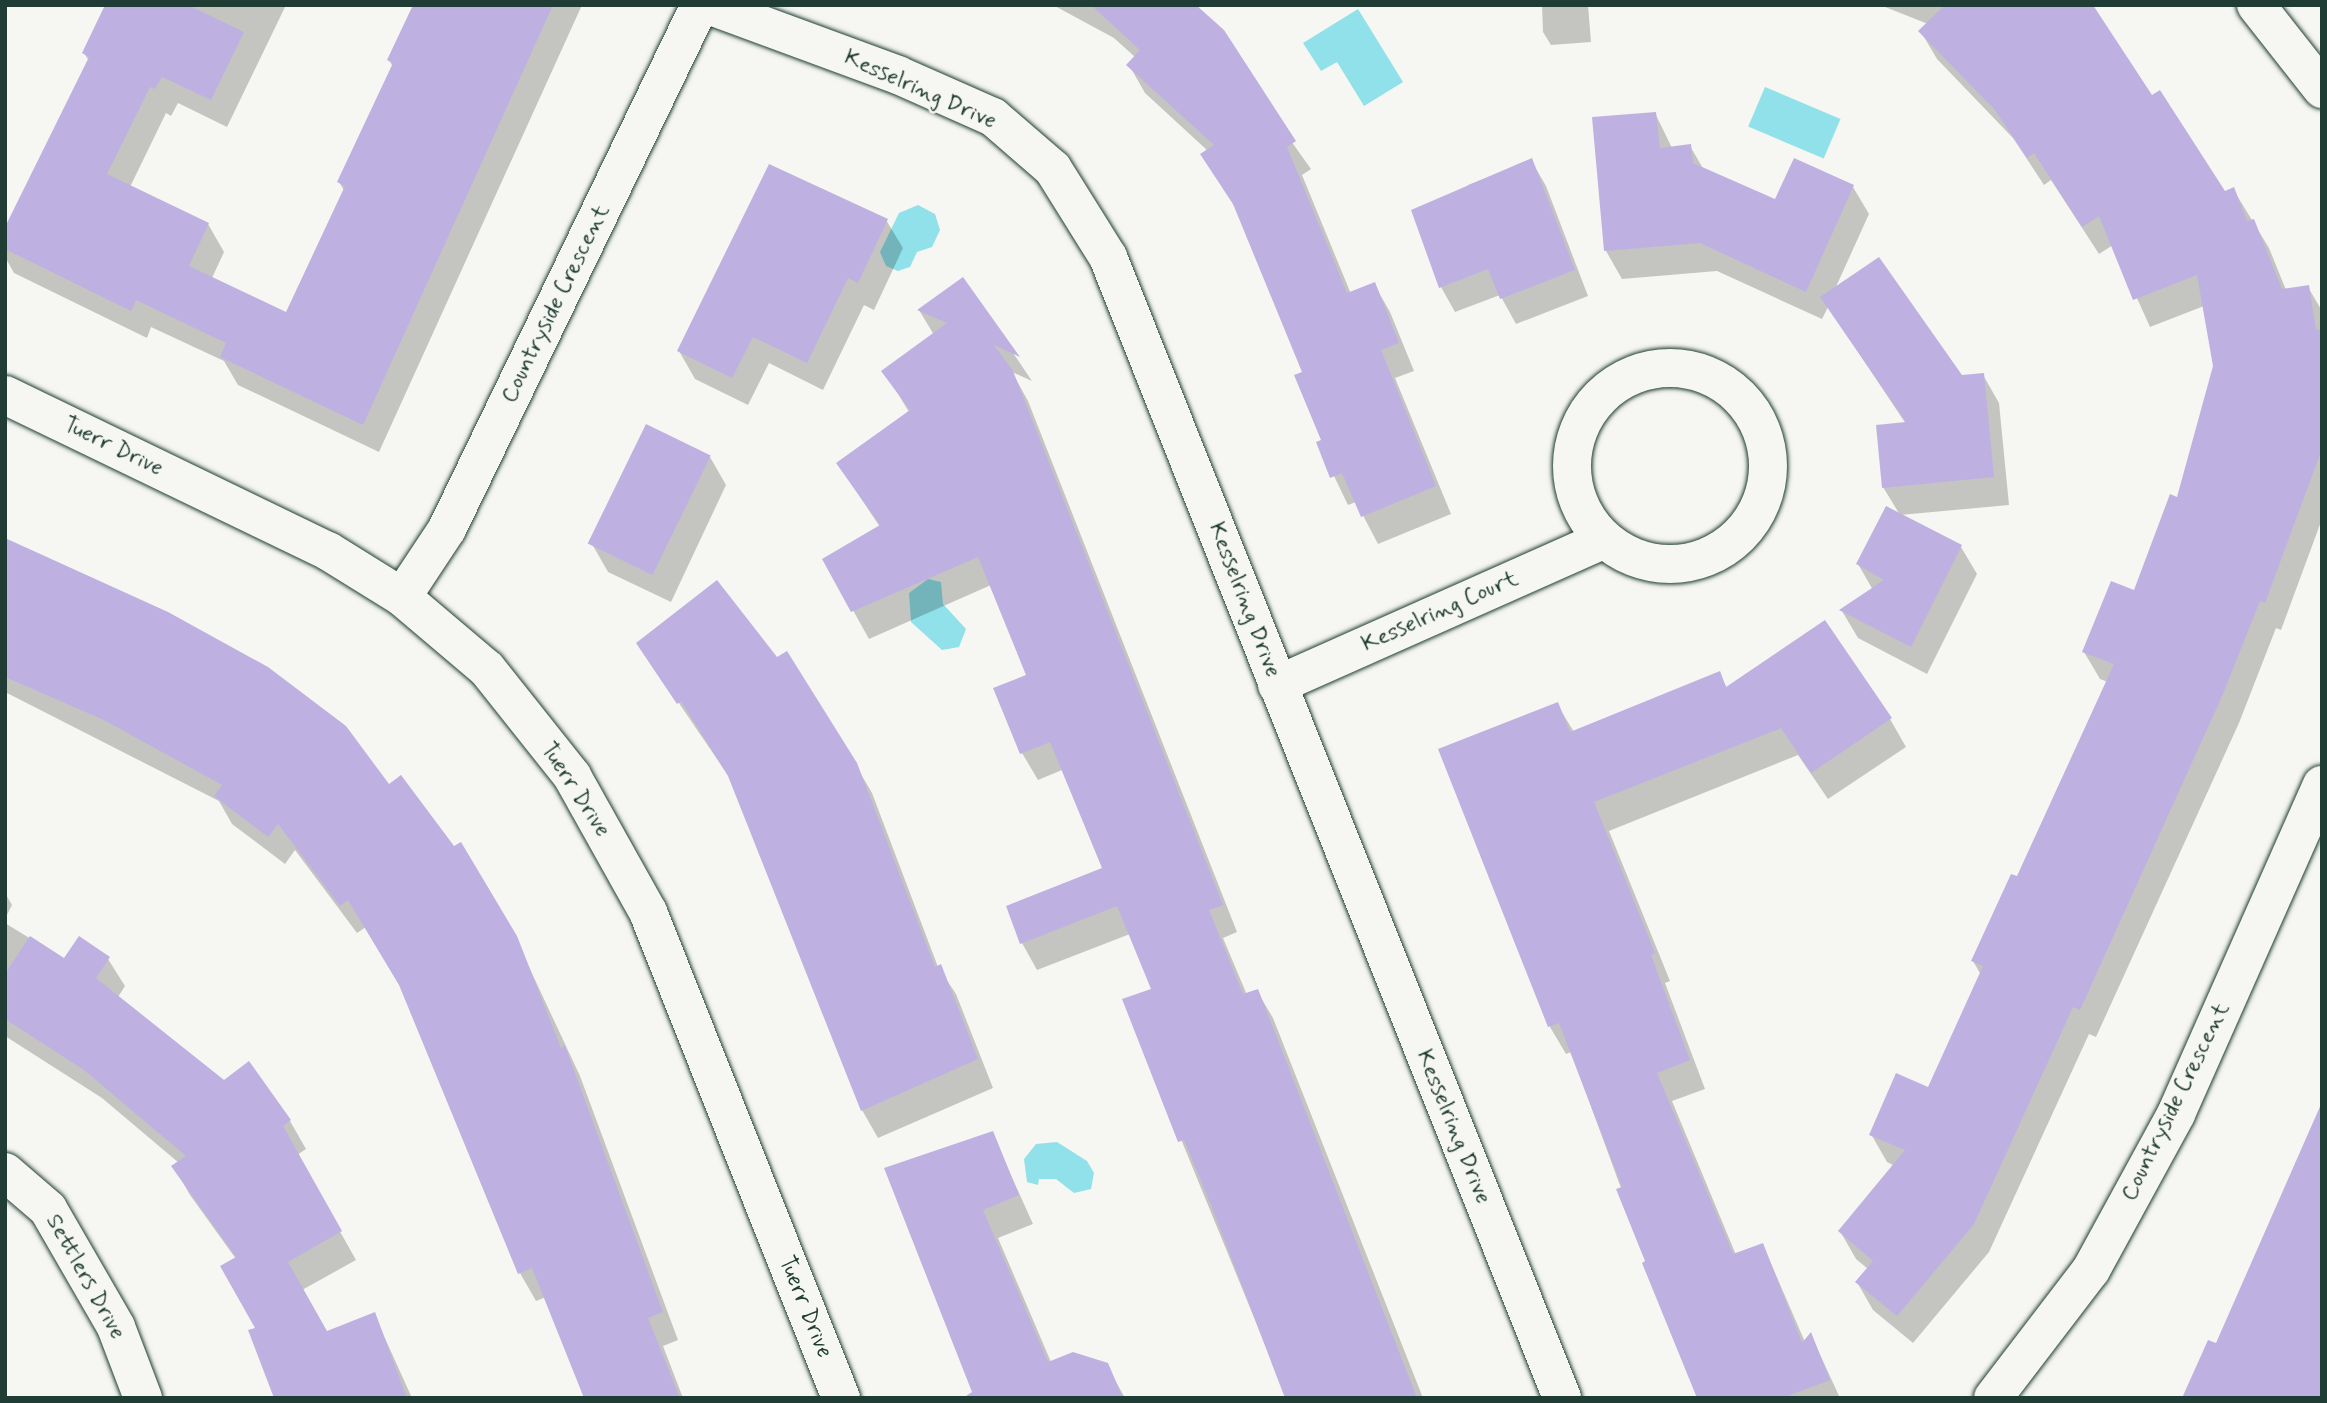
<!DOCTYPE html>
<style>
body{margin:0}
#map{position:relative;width:2327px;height:1403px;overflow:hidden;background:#f6f6f2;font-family:Mynerve,sans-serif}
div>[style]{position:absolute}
.water>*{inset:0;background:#90e1e9;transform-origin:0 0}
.shadow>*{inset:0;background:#0003}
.building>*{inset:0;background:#beb1e2;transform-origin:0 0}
.roads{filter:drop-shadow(0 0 2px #1f3d34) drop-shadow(0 0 2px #1f3d34)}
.minor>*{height:38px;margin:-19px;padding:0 19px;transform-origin:19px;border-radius:19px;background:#f6f6f2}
.minor>.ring{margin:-19px;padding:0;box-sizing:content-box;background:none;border:38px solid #f6f6f2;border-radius:50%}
span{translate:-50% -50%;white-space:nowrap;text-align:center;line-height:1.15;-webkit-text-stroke:5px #f6f6f2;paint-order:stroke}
.street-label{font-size:23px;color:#1f3d34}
.frame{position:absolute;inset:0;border:7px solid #1f3d34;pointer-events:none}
</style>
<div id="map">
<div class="water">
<div style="clip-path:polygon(1358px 9px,1403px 82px,1364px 106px,1337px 62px,1321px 71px,1303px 43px)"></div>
<div style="left:1765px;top:87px;width:82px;height:43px;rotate:23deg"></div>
<div style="clip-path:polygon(918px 205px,935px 214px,940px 230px,932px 247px,917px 252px,910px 267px,898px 271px,886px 266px,880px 252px,899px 213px)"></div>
<div style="clip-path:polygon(928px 579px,941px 582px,943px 604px,966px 629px,959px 647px,942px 650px,911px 622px,909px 593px)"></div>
<div style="clip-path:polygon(1057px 1142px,1087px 1161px,1094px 1173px,1091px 1189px,1074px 1193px,1056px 1179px,1039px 1179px,1038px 1185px,1027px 1182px,1024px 1159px,1036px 1144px)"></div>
</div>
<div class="shadow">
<div style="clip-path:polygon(106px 5px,286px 5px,227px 127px,178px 103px,171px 116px,166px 113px,130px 187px,208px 224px,224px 252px,212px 278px,287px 314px,345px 192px,339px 182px,393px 67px,389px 60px,464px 5px,582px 5px,379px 452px,238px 385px,224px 361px,151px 327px,147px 338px,14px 273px,5px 257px,5px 231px,89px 61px,84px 53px)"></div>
<div style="clip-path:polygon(1053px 5px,1194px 5px,1311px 169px,1302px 175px,1351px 294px,1374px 284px,1390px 312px,1414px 371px,1395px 378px,1451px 514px,1378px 544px,1356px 502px,1348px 505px,1318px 443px,1323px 441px,1304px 373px,1238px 212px,1202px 154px,1208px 151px,1145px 93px,1129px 65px,1135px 57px,1114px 38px)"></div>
<div style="clip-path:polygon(1542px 5px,1588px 5px,1591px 42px,1551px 45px,1543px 32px)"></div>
<div style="clip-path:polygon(1880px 5px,2075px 5px,2224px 193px,2233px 189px,2269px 248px,2286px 290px,2308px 287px,2322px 311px,2322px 519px,2281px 630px,2276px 628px,2239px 723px,2096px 1037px,2089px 1034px,1989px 1252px,1913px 1343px,1873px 1310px,1857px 1282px,1868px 1269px,1856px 1259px,1840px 1231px,1895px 1166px,1887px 1162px,1871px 1134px,1929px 1089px,1981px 975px,1973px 961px,2017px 878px,2108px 682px,2100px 679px,2084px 652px,2135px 593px,2179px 499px,2215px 366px,2204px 306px,2150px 327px,2113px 245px,2099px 254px,2051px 180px,2044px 185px,2013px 138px,1937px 59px,1921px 32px,1928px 24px)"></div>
<div style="clip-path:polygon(1655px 113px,1672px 148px,1690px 146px,1704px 170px,1776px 201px,1853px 187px,1869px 214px,1835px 289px,1961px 377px,1983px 375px,1999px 403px,2009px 505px,1900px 515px,1883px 487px,1906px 424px,1828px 307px,1822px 319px,1717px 271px,1622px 279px,1606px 251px,1594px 118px)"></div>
<div style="clip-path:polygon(1531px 160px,1546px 186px,1588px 296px,1516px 324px,1500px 295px,1455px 312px,1441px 287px,1468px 185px)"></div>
<div style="clip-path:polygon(886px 220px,903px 248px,874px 310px,864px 305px,823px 390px,769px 363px,748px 405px,695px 379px,679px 351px)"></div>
<div style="clip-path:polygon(963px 279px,1032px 381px,1012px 372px,1028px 401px,1237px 932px,1223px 938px,1247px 995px,1257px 991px,1273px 1018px,1423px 1398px,1287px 1398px,1124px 1000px,1153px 990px,1130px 934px,1037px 970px,1022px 943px,1104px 869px,1062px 770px,1038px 780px,1022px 753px,1028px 676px,991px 585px,869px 639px,825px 560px,880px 527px,838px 464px,909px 412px,884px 371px,934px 335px,919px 310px)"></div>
<div style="clip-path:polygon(710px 457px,726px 485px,671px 602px,608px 572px,592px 544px)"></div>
<div style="clip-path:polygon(5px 539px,388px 787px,515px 937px,580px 1076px,678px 1340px,663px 1346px,683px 1398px,586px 1398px,546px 1297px,536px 1301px,520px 1273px,402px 988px,366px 927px,357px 933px,295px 850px,285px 864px,232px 824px,219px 801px,5px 692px)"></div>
<div style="clip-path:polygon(1961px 547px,1977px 574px,1927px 674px,1858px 638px,1842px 611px,1873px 590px,1858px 564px)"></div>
<div style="clip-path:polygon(638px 643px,855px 764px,872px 793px,938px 967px,956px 994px,993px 1088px,878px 1138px,862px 1110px,732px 781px)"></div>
<div style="clip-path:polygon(1719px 673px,1727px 688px,1890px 719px,1906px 747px,1828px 799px,1798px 755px,1609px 831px,1670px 981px,1665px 983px,1705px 1089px,1672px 1101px,1736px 1255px,1763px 1245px,1805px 1342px,1811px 1335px,1840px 1398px,1698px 1398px,1571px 1052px,1566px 1054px,1550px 1027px,1441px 750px,1557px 704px,1574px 732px)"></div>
<div style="clip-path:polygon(5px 893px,12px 905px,5px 919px)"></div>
<div style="clip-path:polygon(5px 923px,65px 960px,108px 959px,125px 986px,118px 997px,224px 1082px,290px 1121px,306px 1149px,297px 1155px,356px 1260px,302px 1290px,327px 1333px,374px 1314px,412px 1398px,276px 1398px,236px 1259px,190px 1195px,174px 1167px,179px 1163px,102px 1098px,5px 1036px)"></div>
<div style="clip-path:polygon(992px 1133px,1033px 1224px,998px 1238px,1051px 1362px,1106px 1364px,1125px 1398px,978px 1398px,887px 1170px)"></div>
</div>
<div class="building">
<div style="clip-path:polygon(105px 5px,188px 5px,244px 32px,211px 100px,162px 77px,155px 89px,150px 87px,107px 174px,209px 223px,189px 266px,286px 312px,345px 186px,337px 182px,393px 63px,387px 60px,413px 5px,553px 5px,363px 425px,220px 357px,226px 343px,136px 300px,131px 311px,5px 249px,5px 227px,89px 57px,82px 53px)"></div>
<div style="clip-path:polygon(1091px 5px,1196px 5px,1224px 30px,1296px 141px,1287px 147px,1347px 293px,1375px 282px,1399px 343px,1381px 350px,1436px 486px,1361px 517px,1342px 473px,1330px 478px,1316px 442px,1321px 440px,1294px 375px,1302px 372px,1233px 204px,1200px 154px,1214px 145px,1126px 65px,1140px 50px)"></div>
<div style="clip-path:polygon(1945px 5px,2093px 5px,2152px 95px,2160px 90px,2225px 191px,2234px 187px,2247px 221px,2254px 219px,2282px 289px,2309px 285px,2316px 330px,2322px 329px,2322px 449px,2265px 603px,2260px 601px,2223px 694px,2080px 1010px,2073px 1007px,1974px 1224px,1897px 1316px,1855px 1282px,1873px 1261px,1838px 1231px,1905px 1150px,1869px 1135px,1896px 1073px,1928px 1087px,1983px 966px,1971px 961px,2011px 874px,2017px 876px,2114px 664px,2082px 652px,2111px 581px,2134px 590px,2170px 494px,2177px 497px,2213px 366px,2197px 275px,2133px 300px,2099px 216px,2082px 227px,2034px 153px,2027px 158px,1995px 110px,1918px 31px)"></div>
<div style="clip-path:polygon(1656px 112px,1660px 148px,1691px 144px,1693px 163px,1775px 199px,1794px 158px,1854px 185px,1806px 292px,1700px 243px,1604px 251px,1592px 117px)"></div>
<div style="clip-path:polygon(1532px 158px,1575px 270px,1500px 299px,1488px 269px,1439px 288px,1411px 210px)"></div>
<div style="clip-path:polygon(769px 164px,888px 219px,858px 283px,848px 278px,807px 363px,753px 337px,732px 378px,677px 351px)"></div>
<div style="clip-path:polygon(1879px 257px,1962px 375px,1984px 373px,1994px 477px,1882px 488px,1876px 425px,1906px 422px,1820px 297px)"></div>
<div style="clip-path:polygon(963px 277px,1020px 357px,994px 345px,1013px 371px,1223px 905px,1209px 910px,1243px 994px,1258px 989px,1417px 1398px,1285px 1398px,1211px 1205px,1184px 1140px,1178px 1142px,1122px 999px,1151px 989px,1117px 906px,1020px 944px,1006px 906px,1102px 868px,1050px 742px,1020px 754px,993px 688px,1026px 675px,978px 557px,851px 612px,822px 559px,880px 525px,836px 463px,910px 410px,881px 371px,947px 323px,917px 310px)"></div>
<div style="left:646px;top:424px;width:72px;height:133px;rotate:26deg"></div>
<div style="clip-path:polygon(1886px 506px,1962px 545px,1911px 647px,1839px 610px,1884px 580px,1856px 564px)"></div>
<div style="clip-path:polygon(5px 538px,168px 612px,268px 667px,346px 726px,389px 784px,401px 775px,454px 846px,461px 842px,517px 936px,561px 1048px,565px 1046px,663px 1312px,648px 1318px,680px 1398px,584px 1398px,532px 1268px,518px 1274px,399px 985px,348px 900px,340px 906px,278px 824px,268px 837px,214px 796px,222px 785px,104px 720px,5px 677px)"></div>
<div style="clip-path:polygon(717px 580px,777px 657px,787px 651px,857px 763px,935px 967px,941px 964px,978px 1059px,861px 1111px,728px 776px,681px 701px,677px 704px,636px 643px)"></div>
<div style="clip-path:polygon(1825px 620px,1892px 718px,1811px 773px,1781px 728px,1594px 802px,1655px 953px,1651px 955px,1690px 1060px,1657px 1073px,1733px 1254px,1763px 1243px,1802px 1343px,1811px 1332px,1830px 1380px,1782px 1398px,1697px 1398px,1642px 1263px,1645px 1261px,1616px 1189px,1622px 1187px,1559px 1023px,1548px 1027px,1438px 749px,1558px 702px,1570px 732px,1720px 671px,1726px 687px)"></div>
<div style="clip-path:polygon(30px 936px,64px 958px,79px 936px,110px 957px,96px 978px,224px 1080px,249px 1061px,291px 1120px,283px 1126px,342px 1231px,288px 1262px,327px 1331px,375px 1312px,407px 1398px,274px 1398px,248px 1330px,255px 1328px,220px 1266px,236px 1257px,171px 1166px,186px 1156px,84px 1070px,5px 1019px,5px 974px)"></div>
<div style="clip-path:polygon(2322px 1102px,2322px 1398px,2182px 1398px,2208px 1340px,2216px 1343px)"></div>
<div style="clip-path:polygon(993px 1131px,1019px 1195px,983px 1210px,1048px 1362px,1073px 1352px,1108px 1363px,1123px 1398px,963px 1398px,972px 1392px,884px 1168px)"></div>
</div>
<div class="roads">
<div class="minor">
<div style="left:708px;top:5px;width:202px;rotate:20.2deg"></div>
<div style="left:898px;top:75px;width:104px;rotate:23.9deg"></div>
<div style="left:993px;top:117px;width:79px;rotate:40.9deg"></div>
<div style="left:1053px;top:169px;width:104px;rotate:58deg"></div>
<div style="left:1108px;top:257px;width:1228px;rotate:68.3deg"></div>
<div style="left:2256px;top:5px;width:107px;rotate:51.8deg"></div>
<div class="ring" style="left:1572px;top:368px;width:158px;height:158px"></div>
<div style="left:5px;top:395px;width:359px;rotate:25.8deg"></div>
<div style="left:328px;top:551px;width:87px;rotate:31.9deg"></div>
<div style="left:402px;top:597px;width:111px;rotate:40.3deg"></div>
<div style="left:487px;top:669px;width:137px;rotate:51.5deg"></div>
<div style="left:572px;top:776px;width:156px;rotate:60.8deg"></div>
<div style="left:648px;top:912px;width:523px;rotate:68.34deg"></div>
<div style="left:402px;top:597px;width:82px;rotate:-56.5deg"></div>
<div style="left:447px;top:529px;width:582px;rotate:-64.23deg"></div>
<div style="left:1277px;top:685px;width:357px;rotate:-24deg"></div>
<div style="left:5px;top:1172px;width:57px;rotate:40.7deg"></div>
<div style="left:48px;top:1209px;width:136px;rotate:60deg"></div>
<div style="left:116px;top:1327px;width:76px;rotate:69.2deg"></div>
<div style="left:1993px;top:1398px;width:161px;rotate:-52.6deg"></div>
<div style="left:2091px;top:1270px;width:178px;rotate:-61.4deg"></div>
<div style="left:2176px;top:1114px;width:360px;rotate:-66.1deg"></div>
</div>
</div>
<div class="street-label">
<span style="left:920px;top:90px;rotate:24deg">Kesselring Drive</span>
<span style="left:556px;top:304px;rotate:-64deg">Countryside Crescent</span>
<span style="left:113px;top:447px;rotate:26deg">Tuerr Drive</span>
<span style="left:1244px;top:600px;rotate:69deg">Kesselring Drive</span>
<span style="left:1440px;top:612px;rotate:-24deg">Kesselring Court</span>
<span style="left:575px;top:790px;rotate:57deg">Tuerr Drive</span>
<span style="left:2176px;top:1102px;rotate:-64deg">Countryside Crescent</span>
<span style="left:1453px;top:1127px;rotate:68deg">Kesselring Drive</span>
<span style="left:85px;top:1277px;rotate:61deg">Settlers Drive</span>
<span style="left:805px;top:1307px;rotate:68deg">Tuerr Drive</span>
</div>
<div class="frame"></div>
</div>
